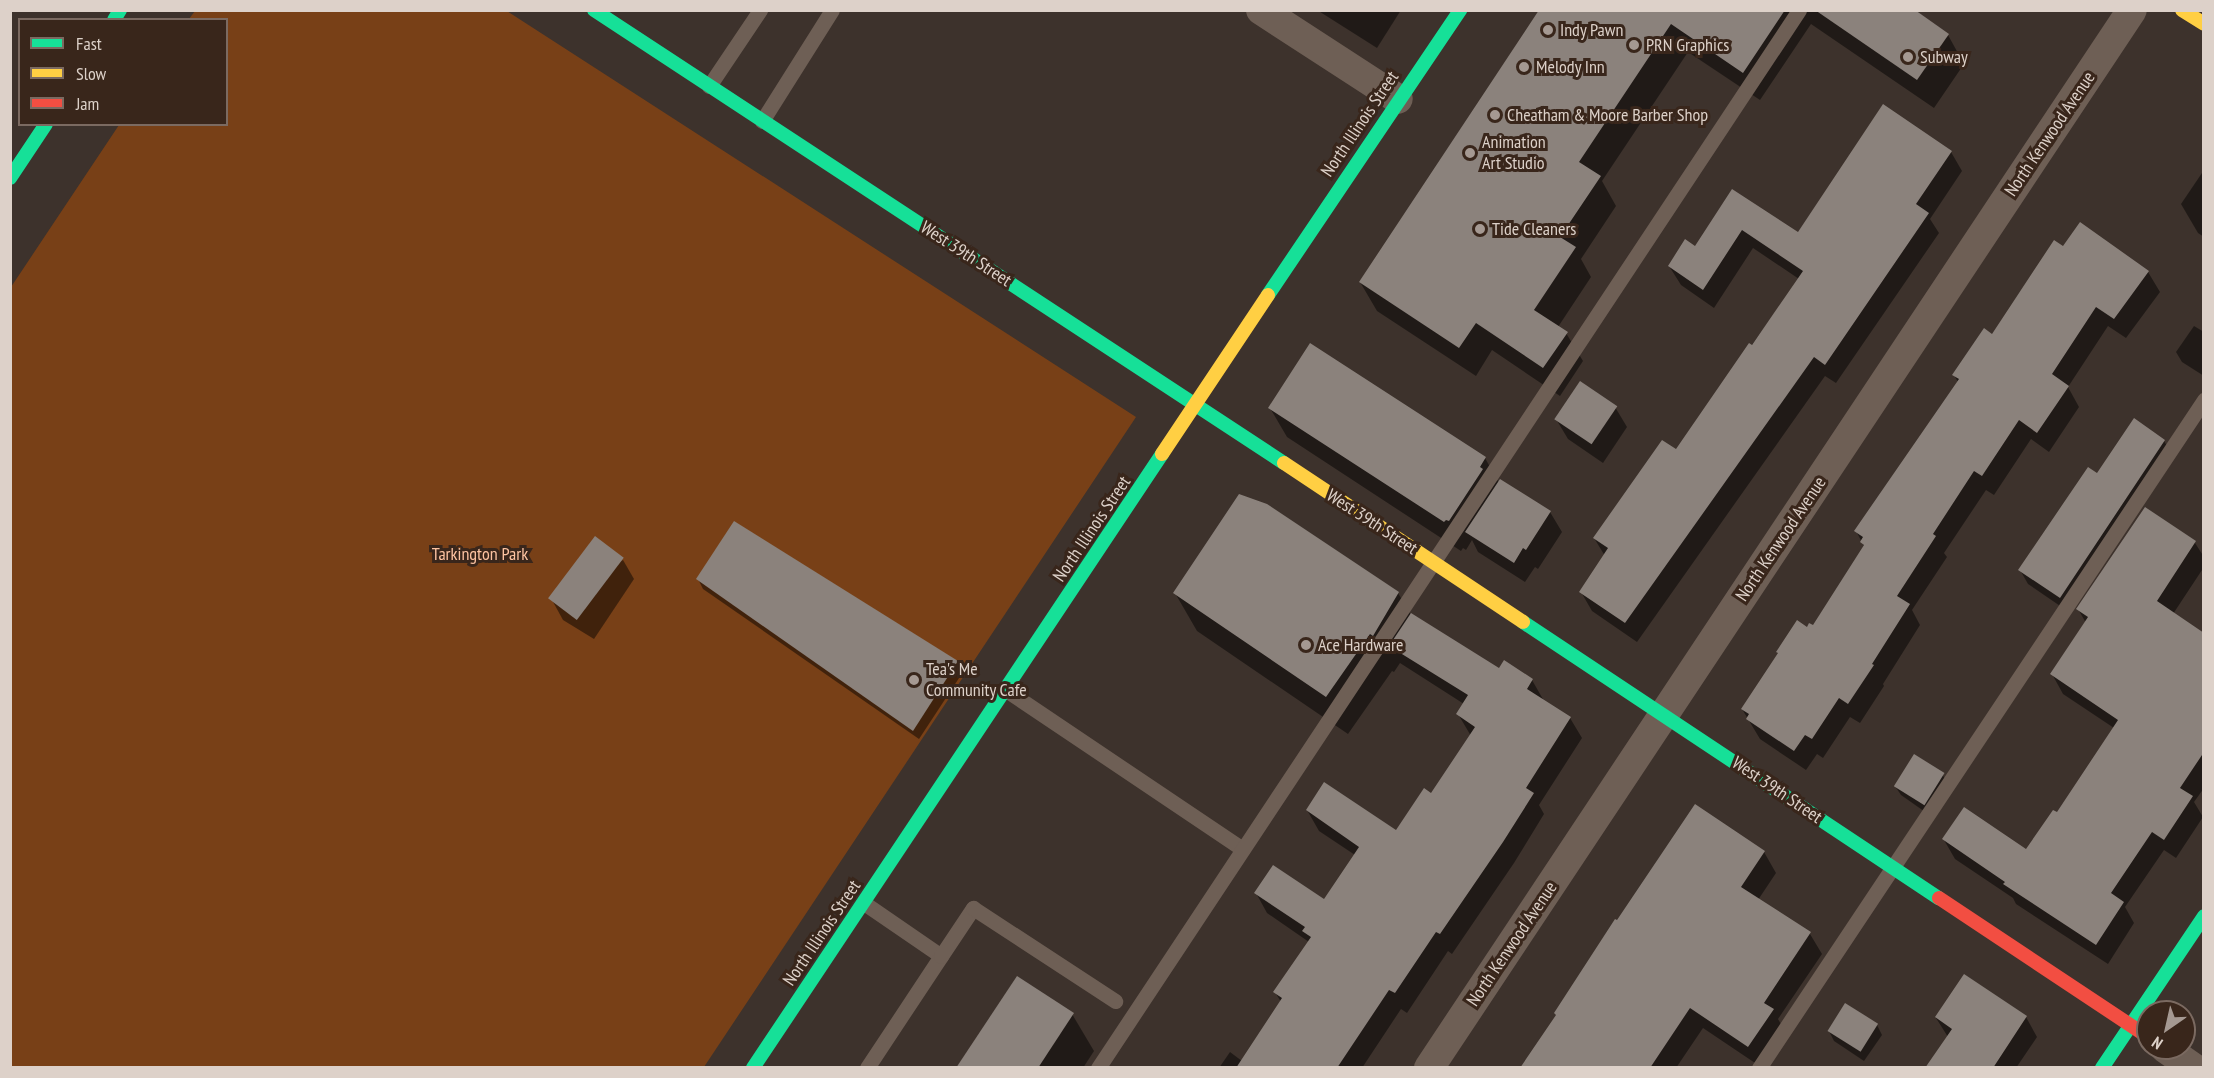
<!DOCTYPE html>
<style>
body{margin:0}
#map{position:relative;width:2214px;height:1078px;overflow:hidden;background:#3d322c;font-family:"PT Sans Narrow",sans-serif}
div>[style]{position:absolute}
.green>*{inset:0;background:#784017}
.shadow>*{inset:0;background:#0007}
.building>*{inset:0;background:#8b827c;transform-origin:0 0}
.lane>*{height:15px;margin:-7.5px;padding:0 7.5px;transform-origin:7.5px;border-radius:7.5px;background:#6e5f55}
.street>*{height:30px;margin:-15px;padding:0 15px;transform-origin:15px;border-radius:15px;background:#6e5f55}
.fast>*{height:14px;margin:-7px;padding:0 7px;transform-origin:7px;border-radius:7px;background:#16e098}
.slow>*{height:14px;margin:-7px;padding:0 7px;transform-origin:7px;border-radius:7px;background:#ffcf43}
.jam>*{height:14px;margin:-7px;padding:0 7px;transform-origin:7px;border-radius:7px;background:#f24e42}
.dots>*{width:16px;height:16px;translate:-50% -50%;box-sizing:border-box;border:3px solid #39261b;border-radius:50%}
span{translate:-50% -50%;white-space:nowrap;text-align:center;line-height:1.15;-webkit-text-stroke:6px #39261b;paint-order:stroke}
.poi-label{font-size:18px;color:#ddd1c9}
.left{translate:0 -50%;text-align:left}
.street-label{font-size:18px;color:#ddd1c9}
.park-label{font-size:18px;color:#fdc3a1}
.frame{position:absolute;inset:0;border:12px solid #ddd1c9;pointer-events:none}
.legend{position:absolute;left:18px;top:18px;width:210px;height:108px;box-sizing:border-box;background:#39261b;border:2px solid #7b6a61;margin:0;padding:8px 10px;list-style:none;font-size:18px;color:#ddd1c9}
.legend li{display:flex;align-items:center;gap:12px;height:30px}
.legend b{width:30px;border:2px solid #7b6a61}
.north{position:absolute;left:2136px;top:1000px;width:60px;height:60px;box-sizing:border-box;background:#39261b;border:2px solid #7b6a61;border-radius:50%;rotate:214deg;font-size:16px;font-weight:700;line-height:24px;text-align:center;color:#ddd1c9}
.north::after{content:'';display:block;margin:auto;width:21px;height:27px;background:#a59992;clip-path:polygon(50% 0,100% 100%,50% 72%,0 100%)}
</style>
<div id="map">
<div class="green">
<div style="clip-path:polygon(195px 11px,507px 11px,1136px 417px,704px 1067px,11px 1067px,11px 287px,119px 125px,226px 124px,226px 20px,189px 19px)"></div>
</div>
<div class="shadow">
<div style="clip-path:polygon(1317px 10px,1401px 10px,1377px 48px)"></div>
<div style="clip-path:polygon(1541px 10px,1912px 10px,1948px 35px,1964px 64px,1934px 108px,1811px 24px,1760px 100px,1688px 52px,1602px 181px,1616px 206px,1581px 259px,1591px 277px,1558px 327px,1566px 333px,1583px 361px,1560px 396px,1492px 350px,1476px 376px,1377px 311px,1360px 282px)"></div>
<div style="clip-path:polygon(1951px 152px,1962px 171px,1930px 219px,1939px 233px,1836px 383px,1825px 376px,1637px 642px,1592px 611px,1581px 592px,1605px 556px,1594px 538px,1676px 451px,1799px 279px,1753px 248px,1714px 308px,1681px 285px,1669px 266px,1695px 248px,1732px 191px,1798px 234px)"></div>
<div style="clip-path:polygon(2204px 170px,2204px 237px,2198px 233px,2181px 204px)"></div>
<div style="clip-path:polygon(2063px 248px,2148px 272px,2160px 292px,2126px 338px,2108px 326px,2068px 387px,2079px 407px,2049px 452px,2031px 439px,1994px 495px,1986px 490px,1944px 553px,1947px 557px,1912px 610px,1920px 625px,1883px 684px,1884px 686px,1860px 723px,1850px 717px,1823px 758px,1817px 754px,1806px 770px,1760px 739px,1742px 709px,1807px 629px,1813px 627px,1864px 546px,1856px 531px,1958px 382px,1954px 375px,1993px 336px)"></div>
<div style="clip-path:polygon(2194px 326px,2204px 332px,2204px 376px,2182px 362px,2176px 352px)"></div>
<div style="clip-path:polygon(1615px 407px,1627px 427px,1603px 463px,1568px 439px,1556px 419px)"></div>
<div style="clip-path:polygon(1270px 408px,1485px 458px,1499px 483px,1550px 512px,1562px 532px,1538px 569px,1535px 567px,1525px 582px,1478px 552px,1472px 540px,1466px 550px,1463px 548px,1461px 551px,1287px 437px)"></div>
<div style="clip-path:polygon(2164px 441px,2173px 456px,2069px 612px,2028px 584px,2020px 570px,2097px 475px)"></div>
<div style="clip-path:polygon(2145px 509px,2195px 543px,2204px 557px,2204px 567px,2173px 614px,2204px 634px,2204px 788px,2194px 802px,2203px 817px,2176px 858px,2164px 850px,2125px 907px,2134px 923px,2108px 964px,2016px 904px,2013px 898px,1955px 859px,1944px 840px,2026px 851px,2057px 814px,2114px 728px,2063px 694px,2052px 674px,2086px 623px,2078px 609px)"></div>
<div style="clip-path:polygon(734px 523px,957px 662px,963px 672px,919px 739px,703px 589px,698px 579px)"></div>
<div style="clip-path:polygon(623px 560px,634px 579px,594px 639px,563px 620px,552px 600px)"></div>
<div style="clip-path:polygon(1175px 593px,1398px 593px,1411px 615px,1500px 670px,1532px 680px,1544px 701px,1570px 718px,1582px 738px,1539px 805px,1544px 814px,1514px 863px,1452px 954px,1448px 951px,1407px 1013px,1401px 1009px,1362px 1068px,1219px 1068px,1230px 1052px,1242px 1061px,1281px 1002px,1275px 992px,1309px 942px,1267px 913px,1256px 893px,1324px 901px,1355px 855px,1319px 831px,1307px 810px,1396px 832px,1431px 795px,1471px 736px,1458px 714px,1464px 704px,1400px 663px,1394px 672px,1392px 671px,1348px 734px,1197px 631px)"></div>
<div style="clip-path:polygon(1942px 774px,1948px 784px,1928px 814px,1901px 795px,1895px 786px)"></div>
<div style="clip-path:polygon(1695px 806px,1764px 852px,1776px 873px,1758px 900px,1810px 934px,1822px 954px,1778px 1019px,1785px 1031px,1761px 1067px,1703px 1028px,1676px 1068px,1522px 1068px)"></div>
<div style="clip-path:polygon(1072px 1014px,1094px 1051px,1083px 1068px,957px 1068px)"></div>
<div style="clip-path:polygon(2026px 1017px,2037px 1037px,2016px 1068px,1926px 1068px,1948px 1037px,1936px 1018px)"></div>
<div style="clip-path:polygon(1877px 1025px,1882px 1035px,1864px 1061px,1834px 1041px,1829px 1031px)"></div>
</div>
<div class="building">
<div style="clip-path:polygon(1539px 10px,1785px 10px,1743px 73px,1671px 24px,1579px 162px,1601px 176px,1560px 237px,1576px 247px,1534px 310px,1568px 332px,1543px 368px,1476px 323px,1459px 348px,1359px 282px)"></div>
<div style="clip-path:polygon(1815px 10px,1915px 10px,1949px 34px,1917px 80px)"></div>
<div style="clip-path:polygon(1883px 104px,1952px 151px,1916px 204px,1929px 213px,1825px 365px,1814px 357px,1625px 623px,1579px 592px,1608px 548px,1593px 538px,1662px 440px,1676px 449px,1749px 343px,1752px 345px,1803px 271px,1742px 230px,1703px 290px,1668px 266px,1685px 239px,1695px 246px,1732px 189px,1798px 232px)"></div>
<div style="clip-path:polygon(2080px 222px,2149px 271px,2114px 319px,2096px 307px,2052px 374px,2069px 386px,2037px 433px,2019px 420px,1982px 476px,1974px 471px,1933px 534px,1936px 536px,1897px 596px,1910px 604px,1872px 664px,1874px 665px,1848px 704px,1839px 698px,1812px 739px,1805px 735px,1794px 751px,1746px 719px,1749px 714px,1741px 709px,1778px 653px,1776px 652px,1797px 620px,1807px 627px,1809px 623px,1813px 625px,1864px 545px,1860px 542px,1863px 537px,1854px 531px,1959px 379px,1952px 375px,1984px 328px,1992px 334px,2054px 240px,2063px 246px)"></div>
<div style="clip-path:polygon(1310px 343px,1486px 457px,1480px 467px,1483px 469px,1449px 521px,1446px 520px,1444px 522px,1268px 408px)"></div>
<div style="left:1580px;top:381px;width:45px;height:46px;rotate:34deg"></div>
<div style="clip-path:polygon(2134px 418px,2165px 440px,2060px 598px,2018px 570px,2088px 467px,2097px 473px)"></div>
<div style="clip-path:polygon(1500px 479px,1551px 511px,1526px 550px,1523px 548px,1514px 563px,1465px 532px)"></div>
<div style="clip-path:polygon(1239px 494px,1267px 504px,1399px 592px,1373px 636px,1370px 634px,1326px 697px,1173px 593px)"></div>
<div style="clip-path:polygon(2145px 507px,2196px 541px,2157px 601px,2204px 633px,2204px 752px,2180px 788px,2193px 796px,2164px 840px,2152px 832px,2111px 893px,2124px 902px,2096px 945px,2003px 884px,2005px 882px,1942px 839px,1964px 807px,2026px 849px,2053px 810px,2057px 812px,2118px 720px,2050px 674px,2088px 617px,2076px 609px)"></div>
<div style="clip-path:polygon(734px 521px,958px 661px,913px 731px,696px 579px)"></div>
<div style="left:595px;top:536px;width:36px;height:78px;rotate:37deg"></div>
<div style="clip-path:polygon(1411px 613px,1499px 668px,1504px 660px,1533px 679px,1527px 689px,1571px 717px,1526px 788px,1534px 793px,1503px 842px,1440px 934px,1436px 932px,1395px 993px,1389px 990px,1337px 1068px,1236px 1068px,1282px 998px,1273px 992px,1311px 937px,1302px 931px,1305px 927px,1254px 893px,1273px 865px,1324px 899px,1359px 847px,1306px 810px,1324px 782px,1396px 830px,1424px 788px,1431px 793px,1475px 727px,1456px 714px,1468px 695px,1389px 646px)"></div>
<div style="left:1914px;top:754px;width:36px;height:38px;rotate:32deg"></div>
<div style="clip-path:polygon(1695px 804px,1765px 851px,1741px 887px,1811px 932px,1764px 1003px,1774px 1009px,1748px 1047px,1690px 1008px,1650px 1068px,1520px 1068px,1556px 1015px,1554px 1013px,1615px 919px,1617px 920px)"></div>
<div style="clip-path:polygon(1964px 974px,2027px 1016px,1993px 1068px,1925px 1068px,1952px 1029px,1935px 1017px)"></div>
<div style="clip-path:polygon(1017px 976px,1074px 1013px,1038px 1068px,956px 1068px)"></div>
<div style="left:1845px;top:1003px;width:39px;height:33px;rotate:32deg"></div>
</div>
<div class="lane">
<div style="left:709px;top:86px;width:92px;rotate:-56.1deg"></div>
<div style="left:762px;top:121px;width:131px;rotate:-57.8deg"></div>
<div style="left:1006px;top:690px;width:285px;rotate:33.9deg"></div>
<div style="left:864px;top:903px;width:93px;rotate:34.5deg"></div>
<div style="left:941px;top:956px;width:134px;rotate:123.5deg"></div>
<div style="left:941px;top:956px;width:58px;rotate:-56.3deg"></div>
<div style="left:973px;top:908px;width:170px;rotate:33.2deg"></div>
<div style="left:1098px;top:1068px;width:1269px;rotate:-56.47deg"></div>
<div style="left:1759px;top:1068px;width:803px;rotate:-56.33deg"></div>
</div>
<div class="street">
<div style="left:1261px;top:10px;width:163px;rotate:33deg"></div>
<div style="left:2165px;top:1048px;width:35px;rotate:35deg"></div>
<div style="left:1429px;top:1068px;width:1270px;rotate:-56.4deg"></div>
</div>
<div class="fast">
<div style="left:594px;top:10px;width:825px;rotate:33.29deg"></div>
<div style="left:114px;top:20px;width:12px;rotate:-59deg"></div>
<div style="left:10px;top:178px;width:65px;rotate:-56.3deg"></div>
<div style="left:1268px;top:295px;width:344px;rotate:-56deg"></div>
<div style="left:1523px;top:622px;width:499px;rotate:33.6deg"></div>
<div style="left:753px;top:1068px;width:738px;rotate:-56.33deg"></div>
<div style="left:2102px;top:1068px;width:183px;rotate:-56.1deg"></div>
</div>
<div class="slow">
<div style="left:2182px;top:10px;width:26px;rotate:32deg"></div>
<div style="left:1162px;top:454px;width:191px;rotate:-56.3deg"></div>
<div style="left:1284px;top:463px;width:287px;rotate:33.6deg"></div>
</div>
<div class="jam">
<div style="left:1939px;top:898px;width:251px;rotate:33.6deg"></div>
</div>
<div class="dots">
<div style="left:1548px;top:30px;background:#a59992"></div>
<div style="left:1634px;top:45px;background:#a59992"></div>
<div style="left:1908px;top:57px;background:#a59992"></div>
<div style="left:1524px;top:67px;background:#a59992"></div>
<div style="left:1495px;top:115px;background:#a59992"></div>
<div style="left:1470px;top:153px;background:#a59992"></div>
<div style="left:1480px;top:229px;background:#a59992"></div>
<div style="left:1306px;top:645px;background:#a59992"></div>
<div style="left:914px;top:680px;background:#a59992"></div>
</div>
<div class="poi-label">
<span class="left" style="left:1560px;top:30px">Indy Pawn</span>
<span class="left" style="left:1646px;top:45px">PRN Graphics</span>
<span class="left" style="left:1920px;top:57px">Subway</span>
<span class="left" style="left:1536px;top:67px">Melody Inn</span>
<span class="left" style="left:1507px;top:115px">Cheatham &amp; Moore Barber Shop</span>
<span class="left" style="left:1482px;top:153px">Animation<br>Art Studio</span>
<span class="left" style="left:1492px;top:229px">Tide Cleaners</span>
<span class="left" style="left:1318px;top:645px">Ace Hardware</span>
<span class="left" style="left:926px;top:680px">Tea's Me<br>Community Cafe</span>
</div>
<div class="street-label">
<span style="left:1360px;top:124px;rotate:-56deg">North Illinois Street</span>
<span style="left:2050px;top:134px;rotate:-56deg">North Kenwood Avenue</span>
<span style="left:966px;top:254px;rotate:33deg">West 39th Street</span>
<span style="left:1372px;top:522px;rotate:33deg">West 39th Street</span>
<span style="left:1092px;top:529px;rotate:-56deg">North Illinois Street</span>
<span style="left:1781px;top:539px;rotate:-56deg">North Kenwood Avenue</span>
<span style="left:1777px;top:790px;rotate:34deg">West 39th Street</span>
<span style="left:822px;top:933px;rotate:-56deg">North Illinois Street</span>
<span style="left:1512px;top:944px;rotate:-56deg">North Kenwood Avenue</span>
</div>
<div class="park-label">
<span style="left:480px;top:554px">Tarkington Park</span>
</div>
<div class="frame"></div>
<ul class="legend">
<li><b style="height:8px;background:#16e098"></b>Fast</li>
<li><b style="height:8px;background:#ffcf43"></b>Slow</li>
<li><b style="height:8px;background:#f24e42"></b>Jam</li>
</ul>
<div class="north">N</div>
</div>
